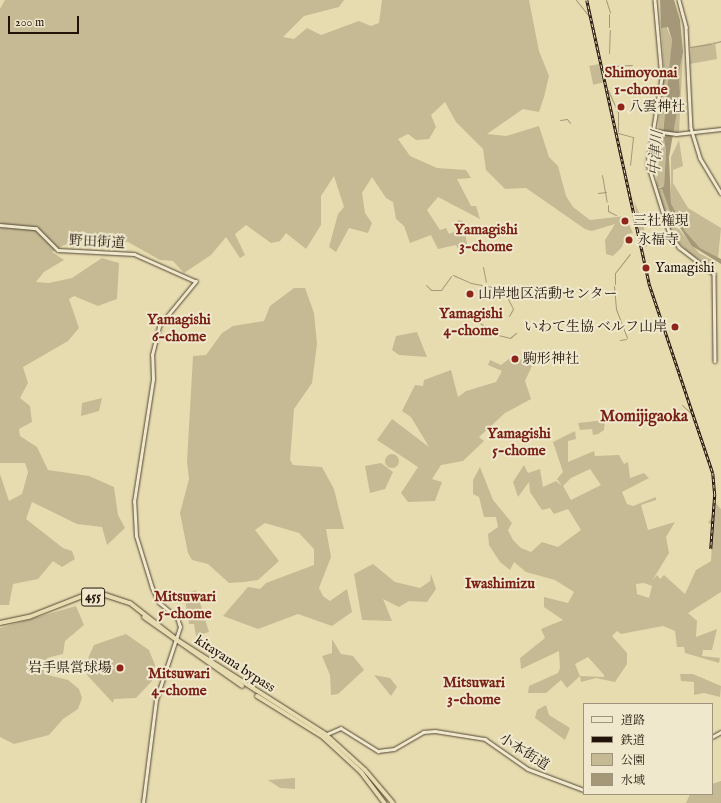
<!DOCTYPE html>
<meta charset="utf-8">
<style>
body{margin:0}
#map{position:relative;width:721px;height:803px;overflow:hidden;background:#e7dcb0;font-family:"IM FELL English","Noto Serif JP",serif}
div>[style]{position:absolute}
.green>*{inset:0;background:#c5ba94;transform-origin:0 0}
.round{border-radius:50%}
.water>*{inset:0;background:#a49878}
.stream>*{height:1px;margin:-0.5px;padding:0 0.5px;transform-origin:0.5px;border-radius:0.5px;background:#a49878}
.roads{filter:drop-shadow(0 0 1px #524534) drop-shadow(0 0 1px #524534)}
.minor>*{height:2.5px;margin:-1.25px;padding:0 1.25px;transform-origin:1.25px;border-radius:1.25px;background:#efe8cc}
.highway>*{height:4px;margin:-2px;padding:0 2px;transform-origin:2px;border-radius:2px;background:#e7dcb0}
.rail>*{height:2.5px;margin-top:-1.25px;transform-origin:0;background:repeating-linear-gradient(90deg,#efe8cc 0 3px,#21130a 0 6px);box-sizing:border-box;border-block:1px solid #21130a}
.dots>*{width:11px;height:11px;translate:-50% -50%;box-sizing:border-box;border:2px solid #efe8cc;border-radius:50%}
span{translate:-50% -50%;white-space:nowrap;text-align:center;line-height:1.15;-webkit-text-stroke:4px #efe8cc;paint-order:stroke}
.shield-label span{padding:1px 3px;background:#efe8cc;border:1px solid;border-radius:3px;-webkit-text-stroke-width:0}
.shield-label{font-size:13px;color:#21130a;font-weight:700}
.poi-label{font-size:14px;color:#21130a}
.left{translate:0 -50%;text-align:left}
.right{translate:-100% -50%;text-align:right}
.street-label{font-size:14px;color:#21130a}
.neighbourhood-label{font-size:15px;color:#7a1f14;font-weight:700}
.water-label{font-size:15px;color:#554836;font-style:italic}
.quarter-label{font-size:16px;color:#7a1f14;font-weight:700}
.legend{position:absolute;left:583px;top:703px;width:130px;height:92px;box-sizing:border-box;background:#efe8cc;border:1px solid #9d937e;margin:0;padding:5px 7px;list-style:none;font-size:12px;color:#21130a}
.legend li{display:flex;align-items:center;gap:8px;height:20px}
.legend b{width:20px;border:1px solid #9d937e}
.scale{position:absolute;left:8px;top:16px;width:71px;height:18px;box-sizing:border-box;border:2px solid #21130a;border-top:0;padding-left:5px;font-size:12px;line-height:14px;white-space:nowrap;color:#21130a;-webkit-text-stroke:3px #efe8cc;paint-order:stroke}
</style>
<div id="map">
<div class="green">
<div style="clip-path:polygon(5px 0,344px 0,339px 7px,304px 16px,283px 37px,294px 39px,307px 28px,321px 35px,359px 21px,371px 26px,379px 23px,382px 0,529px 0,539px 51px,549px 76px,544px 97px,539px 112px,523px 109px,487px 134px,506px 136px,539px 126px,549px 157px,558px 166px,566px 196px,573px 207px,590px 220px,625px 216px,633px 233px,627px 234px,622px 247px,613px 256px,606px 254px,605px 240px,615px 224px,592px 231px,585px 229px,526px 188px,505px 189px,486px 170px,483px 149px,456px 122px,445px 102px,431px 115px,436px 127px,429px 139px,416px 140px,408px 134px,398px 139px,410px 156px,437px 168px,466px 170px,471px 178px,457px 179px,471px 206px,476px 206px,480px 219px,438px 197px,427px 210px,440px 230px,446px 228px,449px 234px,456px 231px,458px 220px,463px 221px,468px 249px,459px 251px,456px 245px,438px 249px,431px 235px,410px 243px,404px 226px,396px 219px,393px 202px,386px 198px,372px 177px,362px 193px,365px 213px,372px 223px,368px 233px,349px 228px,336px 252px,329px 247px,338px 214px,344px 207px,334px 176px,321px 196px,321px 225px,306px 249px,286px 233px,280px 241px,271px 243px,246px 225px,235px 234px,245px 255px,240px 258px,226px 237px,211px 255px,184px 273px,173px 261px,160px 260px,128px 242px,118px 241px,113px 233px,64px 245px,52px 252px,64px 260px,44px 272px,36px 282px,49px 283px,72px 278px,102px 258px,119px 263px,117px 299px,98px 306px,74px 296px,69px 299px,79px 328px,68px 341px,23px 367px,28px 383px,20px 398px,30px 406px,32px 422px,19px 429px,20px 436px,37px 447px,48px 470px,89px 476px,114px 487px,118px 515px,125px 528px,107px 545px,102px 527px,77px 524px,32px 502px,26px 519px,63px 548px,72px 551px,75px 559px,62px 567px,53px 561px,38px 579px,13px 584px,9px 605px,0 605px,0 474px,9px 501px,22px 494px,28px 472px,25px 463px,0 463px,0 9px)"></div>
<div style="clip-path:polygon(666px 26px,672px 40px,671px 58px,663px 132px,658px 129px,664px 67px,661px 28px)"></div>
<div style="clip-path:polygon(715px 42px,717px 59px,690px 64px,691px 47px)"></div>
<div style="clip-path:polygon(683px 52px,679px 133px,672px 133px,680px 94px,679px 73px)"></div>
<div style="left:599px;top:64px;width:19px;height:10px;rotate:78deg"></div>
<div style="clip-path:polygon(659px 133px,663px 133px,666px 150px,664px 186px,656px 188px)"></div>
<div style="clip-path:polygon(679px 140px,683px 166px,673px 170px,673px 183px,688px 208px,721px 228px,718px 258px,700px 248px,685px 231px,671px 203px,671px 157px)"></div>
<div style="clip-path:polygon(662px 188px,678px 228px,699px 253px,716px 262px,714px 269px,689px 253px,673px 236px,656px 189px)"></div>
<div style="clip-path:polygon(634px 201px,643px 222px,647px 247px,642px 247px)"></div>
<div style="clip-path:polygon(294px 288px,305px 288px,314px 313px,317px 344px,312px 383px,294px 409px,290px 460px,293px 465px,322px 467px,334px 489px,344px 529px,326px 529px,331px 557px,319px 588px,323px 596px,330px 601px,347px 589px,352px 612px,332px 626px,298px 614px,258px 629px,223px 616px,248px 587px,260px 589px,266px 583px,314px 565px,314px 549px,299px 533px,265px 523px,255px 530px,279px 561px,258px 580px,244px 582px,229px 583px,208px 564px,192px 560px,188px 553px,180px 513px,189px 479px,187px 462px,193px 356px,206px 355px,222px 333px,233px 326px,264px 321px,270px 306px)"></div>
<div style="clip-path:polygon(417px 332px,427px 357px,399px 355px,392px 350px,396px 336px)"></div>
<div style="clip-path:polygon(514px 355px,532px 366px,525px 381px,531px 399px,505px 413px,479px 437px,484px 441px,463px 461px,441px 465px,432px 479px,442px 482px,435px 501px,408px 502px,401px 493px,418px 467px,377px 440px,392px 419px,429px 447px,411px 417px,402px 411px,415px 385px,423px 386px,424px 380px,451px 370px,458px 397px,466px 391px,496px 382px,502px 371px,488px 365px,490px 360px,501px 365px)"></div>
<div style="clip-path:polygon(102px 398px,99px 411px,81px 416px,82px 403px)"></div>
<div style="clip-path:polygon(605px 420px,604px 430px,598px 434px,593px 435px,592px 429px,580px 430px,578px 423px)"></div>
<div style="clip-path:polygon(evenodd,575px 431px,576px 439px,568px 441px,568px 462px,594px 451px,595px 456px,619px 455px,624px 464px,628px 462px,630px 478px,644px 473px,649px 478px,622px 492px,627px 504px,633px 506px,656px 497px,656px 500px,641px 505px,648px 530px,675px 522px,666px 537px,669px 553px,652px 581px,657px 575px,660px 579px,664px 575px,685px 594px,696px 570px,711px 561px,713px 527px,708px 522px,714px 516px,715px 502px,721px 509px,721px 592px,688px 613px,697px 621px,696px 637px,717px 629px,712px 650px,703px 650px,702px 656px,720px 658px,719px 663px,685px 653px,684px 647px,677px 647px,675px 631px,663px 626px,621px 634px,617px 631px,612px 636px,627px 653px,627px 664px,615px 682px,596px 678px,581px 682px,580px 676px,567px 688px,561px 680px,546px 693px,528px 693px,529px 686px,558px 673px,560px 668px,559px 651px,521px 669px,520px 658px,545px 638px,541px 629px,563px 620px,544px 607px,544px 597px,568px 603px,574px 592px,555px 580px,526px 572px,514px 562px,510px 570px,500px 562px,489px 545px,488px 534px,498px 527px,496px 517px,484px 517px,479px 497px,473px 494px,473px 480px,480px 467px,493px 500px,512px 523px,508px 530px,513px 540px,521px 548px,531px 552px,542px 542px,558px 547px,581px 530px,568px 509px,554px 514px,550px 508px,542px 510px,530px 492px,529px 482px,518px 497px,513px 482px,524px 465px,528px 473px,540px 469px,543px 487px,556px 481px,562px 486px,557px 479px,563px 472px,553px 442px,575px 431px,590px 469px,601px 485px,571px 500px,563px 486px,571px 478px,590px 469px,575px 431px,644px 583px,652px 586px,649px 598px,637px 594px,636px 584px,644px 583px,575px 431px,588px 657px,604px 675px,604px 677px,580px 676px,575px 664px,588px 657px)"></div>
<div class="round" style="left:385px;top:454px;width:14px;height:14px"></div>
<div style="clip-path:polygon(381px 463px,393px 472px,385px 489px,370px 493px,365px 466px)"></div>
<div style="clip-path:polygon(373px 564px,395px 582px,420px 588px,430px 581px,431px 574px,436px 589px,427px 602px,409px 601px,399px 607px,383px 599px,392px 621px,362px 620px,354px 574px)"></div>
<div style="clip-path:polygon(196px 590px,209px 632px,196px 636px,194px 624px,189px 624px,184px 594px)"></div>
<div style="clip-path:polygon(76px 606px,84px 625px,65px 641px,63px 654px,47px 658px,44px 674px,68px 680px,79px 689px,82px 698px,78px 709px,63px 719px,49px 735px,14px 744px,0 737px,0 628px)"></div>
<div style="clip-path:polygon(126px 634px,149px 650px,155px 665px,152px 681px,136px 698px,114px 699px,113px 703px,87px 675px,85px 665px,94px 645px)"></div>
<div style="clip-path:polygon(332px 639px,341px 654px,353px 656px,364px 670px,338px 694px,331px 695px,330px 675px,322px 656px,332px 653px)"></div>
<div style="clip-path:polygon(680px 674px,693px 674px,721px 686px,720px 697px,704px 693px,694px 695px,694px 682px,681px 681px)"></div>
<div style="clip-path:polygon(374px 675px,390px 678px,397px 687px,391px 696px)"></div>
<div style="clip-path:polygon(546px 705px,549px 715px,570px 728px,565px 740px,535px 718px,537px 710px)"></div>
<div style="clip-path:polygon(295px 778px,295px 789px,280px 788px,268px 780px)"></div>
<div style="clip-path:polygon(721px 781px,721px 803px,686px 803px,690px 794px,712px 794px,712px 784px)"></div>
</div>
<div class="water">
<div style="clip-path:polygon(660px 0,674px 0,680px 20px,683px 52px,679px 73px,680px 94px,669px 157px,671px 203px,685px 231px,700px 248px,721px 259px,721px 264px,692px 246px,671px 214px,662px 189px,658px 189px,664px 186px,666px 150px,663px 134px,672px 40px,668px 27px,661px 28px)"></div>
</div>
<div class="stream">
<div style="left:576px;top:0;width:21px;rotate:51deg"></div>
<div style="left:606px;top:0;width:13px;rotate:72deg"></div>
<div style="left:609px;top:14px;width:13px;rotate:90deg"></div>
<div style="left:714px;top:43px;width:7px;rotate:-16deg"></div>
<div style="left:690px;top:47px;width:21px;rotate:-8deg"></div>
<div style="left:609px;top:53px;width:23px;rotate:-88deg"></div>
<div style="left:613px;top:66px;width:19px;rotate:-3deg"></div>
<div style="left:608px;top:90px;width:24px;rotate:66deg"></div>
<div style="left:618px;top:112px;width:19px;rotate:90deg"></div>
<div style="left:560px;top:120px;width:7px;rotate:-8deg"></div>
<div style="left:567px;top:119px;width:5px;rotate:53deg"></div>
<div style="left:618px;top:133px;width:16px;rotate:15deg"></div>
<div style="left:633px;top:137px;width:28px;rotate:96deg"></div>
<div style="left:602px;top:175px;width:27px;rotate:80deg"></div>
<div style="left:598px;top:193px;width:8px;rotate:-7deg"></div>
<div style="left:608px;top:205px;width:6px;rotate:90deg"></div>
<div style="left:608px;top:211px;width:9px;rotate:27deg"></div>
<div style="left:483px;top:267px;width:15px;rotate:79deg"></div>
<div style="left:453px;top:275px;width:20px;rotate:24deg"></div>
<div style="left:471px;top:283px;width:33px;rotate:11deg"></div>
<div style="left:503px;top:289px;width:22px;rotate:63deg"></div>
<div style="left:513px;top:309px;width:8px;rotate:120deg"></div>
<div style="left:615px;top:284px;width:11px;rotate:-90deg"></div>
<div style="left:615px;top:273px;width:24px;rotate:-52deg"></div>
<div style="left:426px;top:285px;width:7px;rotate:45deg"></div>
<div style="left:431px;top:290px;width:10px"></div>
<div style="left:441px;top:290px;width:17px;rotate:-54deg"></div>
<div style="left:614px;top:286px;width:23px;rotate:85deg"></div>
<div style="left:616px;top:309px;width:31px;rotate:69deg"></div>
<div style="left:480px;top:323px;width:18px;rotate:38deg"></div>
<div style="left:494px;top:334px;width:16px;rotate:14deg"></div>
<div style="left:510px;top:338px;width:8px;rotate:-40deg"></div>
<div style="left:620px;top:340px;width:6px;rotate:-9deg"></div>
<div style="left:682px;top:405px;width:15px;rotate:42deg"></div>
</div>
<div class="roads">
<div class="minor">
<div style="left:655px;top:0;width:78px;rotate:84.9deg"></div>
<div style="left:662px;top:78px;width:87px;rotate:99.2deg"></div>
<div style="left:648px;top:164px;width:73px;rotate:72.6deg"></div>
<div style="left:670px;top:234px;width:16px;rotate:55deg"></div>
<div style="left:679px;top:247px;width:44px;rotate:37.6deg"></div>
<div style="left:714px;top:274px;width:87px;rotate:89.3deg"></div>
<div style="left:679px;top:0;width:28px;rotate:75deg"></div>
<div style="left:686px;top:27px;width:101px;rotate:87.2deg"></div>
<div style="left:691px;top:128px;width:31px;rotate:73deg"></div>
<div style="left:700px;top:158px;width:41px;rotate:59deg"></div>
<div style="left:655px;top:131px;width:21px;rotate:8deg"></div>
<div style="left:676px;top:134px;width:45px;rotate:-6.3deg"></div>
<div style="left:0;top:225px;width:36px;rotate:5deg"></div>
<div style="left:36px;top:228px;width:31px;rotate:45deg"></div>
<div style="left:58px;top:250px;width:76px;rotate:3deg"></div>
<div style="left:134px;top:254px;width:67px;rotate:23.9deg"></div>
<div style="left:325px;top:735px;width:17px;rotate:-24deg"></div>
<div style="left:341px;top:728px;width:44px;rotate:31.9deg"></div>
<div style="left:378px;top:751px;width:16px;rotate:-7deg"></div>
<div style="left:394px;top:749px;width:34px;rotate:-30deg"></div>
<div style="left:423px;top:732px;width:12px;rotate:-5deg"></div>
<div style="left:435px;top:731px;width:51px;rotate:9.1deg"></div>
<div style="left:485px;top:739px;width:52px;rotate:34.9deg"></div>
<div style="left:528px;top:769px;width:60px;rotate:20.6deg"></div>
<div style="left:712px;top:737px;width:10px;rotate:-29deg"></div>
<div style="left:143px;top:803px;width:104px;rotate:-82.8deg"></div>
<div style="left:156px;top:700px;width:77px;rotate:-71.8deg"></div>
<div style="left:180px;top:627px;width:9px;rotate:-108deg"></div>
<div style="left:177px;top:618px;width:23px;rotate:-140deg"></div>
<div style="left:159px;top:603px;width:17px;rotate:-115deg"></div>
<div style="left:152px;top:588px;width:54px;rotate:-107.1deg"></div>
<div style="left:136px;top:536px;width:34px;rotate:-93deg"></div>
<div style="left:134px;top:502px;width:124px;rotate:-81.2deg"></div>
<div style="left:153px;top:379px;width:24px;rotate:-92deg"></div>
<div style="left:152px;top:355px;width:30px;rotate:-76deg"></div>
<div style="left:159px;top:326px;width:58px;rotate:-50.6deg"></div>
</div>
<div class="highway">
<div style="left:144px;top:617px;width:120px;rotate:35.1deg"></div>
<div style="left:0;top:623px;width:30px;rotate:-12deg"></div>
<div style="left:29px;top:617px;width:60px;rotate:-21.4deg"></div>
<div style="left:85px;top:595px;width:20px"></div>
<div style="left:105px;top:595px;width:26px;rotate:18deg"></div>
<div style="left:130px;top:603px;width:60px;rotate:38.2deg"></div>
<div style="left:177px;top:640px;width:175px;rotate:32.4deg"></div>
<div style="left:325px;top:734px;width:54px;rotate:42deg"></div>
<div style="left:365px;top:770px;width:43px;rotate:49.7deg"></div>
<div style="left:257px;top:696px;width:78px;rotate:31.8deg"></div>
<div style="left:323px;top:737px;width:52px;rotate:42.6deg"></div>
<div style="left:361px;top:772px;width:39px;rotate:53deg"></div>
</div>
</div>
<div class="rail">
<div style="left:587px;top:0;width:293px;rotate:77.6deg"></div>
<div style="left:650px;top:286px;width:197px;rotate:71.4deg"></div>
<div style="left:713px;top:473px;width:21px;rotate:85deg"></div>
<div style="left:715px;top:494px;width:55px;rotate:94.2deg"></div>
</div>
<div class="dots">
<div style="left:621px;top:107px;background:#8f2418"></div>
<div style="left:625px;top:221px;background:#8f2418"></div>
<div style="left:629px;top:240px;background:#8f2418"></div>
<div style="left:646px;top:268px;background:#8f2418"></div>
<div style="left:470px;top:294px;background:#8f2418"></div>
<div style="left:675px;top:327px;background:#8f2418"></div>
<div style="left:515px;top:359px;background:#8f2418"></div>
<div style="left:120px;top:668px;background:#8f2418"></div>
</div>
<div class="shield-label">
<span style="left:93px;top:597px">455</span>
</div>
<div class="poi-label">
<span class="left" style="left:629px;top:107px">八雲神社</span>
<span class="left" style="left:633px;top:221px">三社権現</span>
<span class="left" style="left:637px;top:240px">永福寺</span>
<span class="left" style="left:655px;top:268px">Yamagishi</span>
<span class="left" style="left:478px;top:294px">山岸地区活動センター</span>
<span class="right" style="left:667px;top:327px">いわて生協 ベルフ山岸</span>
<span class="left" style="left:523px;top:359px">駒形神社</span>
<span class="right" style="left:112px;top:668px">岩手県営球場</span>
</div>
<div class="street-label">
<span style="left:97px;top:242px;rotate:3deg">野田街道</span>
<span style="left:235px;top:664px;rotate:33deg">kitayama bypass</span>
<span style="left:524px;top:752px;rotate:32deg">小本街道</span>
</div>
<div class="neighbourhood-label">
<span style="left:641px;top:81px">Shimoyonai<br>1-chome</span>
<span style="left:486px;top:238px">Yamagishi<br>3-chome</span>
<span style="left:471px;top:322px">Yamagishi<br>4-chome</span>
<span style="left:179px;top:328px">Yamagishi<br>6-chome</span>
<span style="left:519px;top:442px">Yamagishi<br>5-chome</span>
<span style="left:500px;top:584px">Iwashimizu</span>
<span style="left:185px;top:605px">Mitsuwari<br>5-chome</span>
<span style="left:179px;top:682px">Mitsuwari<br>4-chome</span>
<span style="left:474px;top:691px">Mitsuwari<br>3-chome</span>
</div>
<div class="water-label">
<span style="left:656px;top:153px;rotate:-86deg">中津川</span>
</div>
<div class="quarter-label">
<span style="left:644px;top:417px">Momijigaoka</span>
</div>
<ul class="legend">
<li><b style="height:5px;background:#efe8cc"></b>道路</li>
<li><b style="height:5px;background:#21130a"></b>鉄道</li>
<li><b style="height:11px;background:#c5ba94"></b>公園</li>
<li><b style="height:11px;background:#a49878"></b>水域</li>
</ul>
<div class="scale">200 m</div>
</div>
